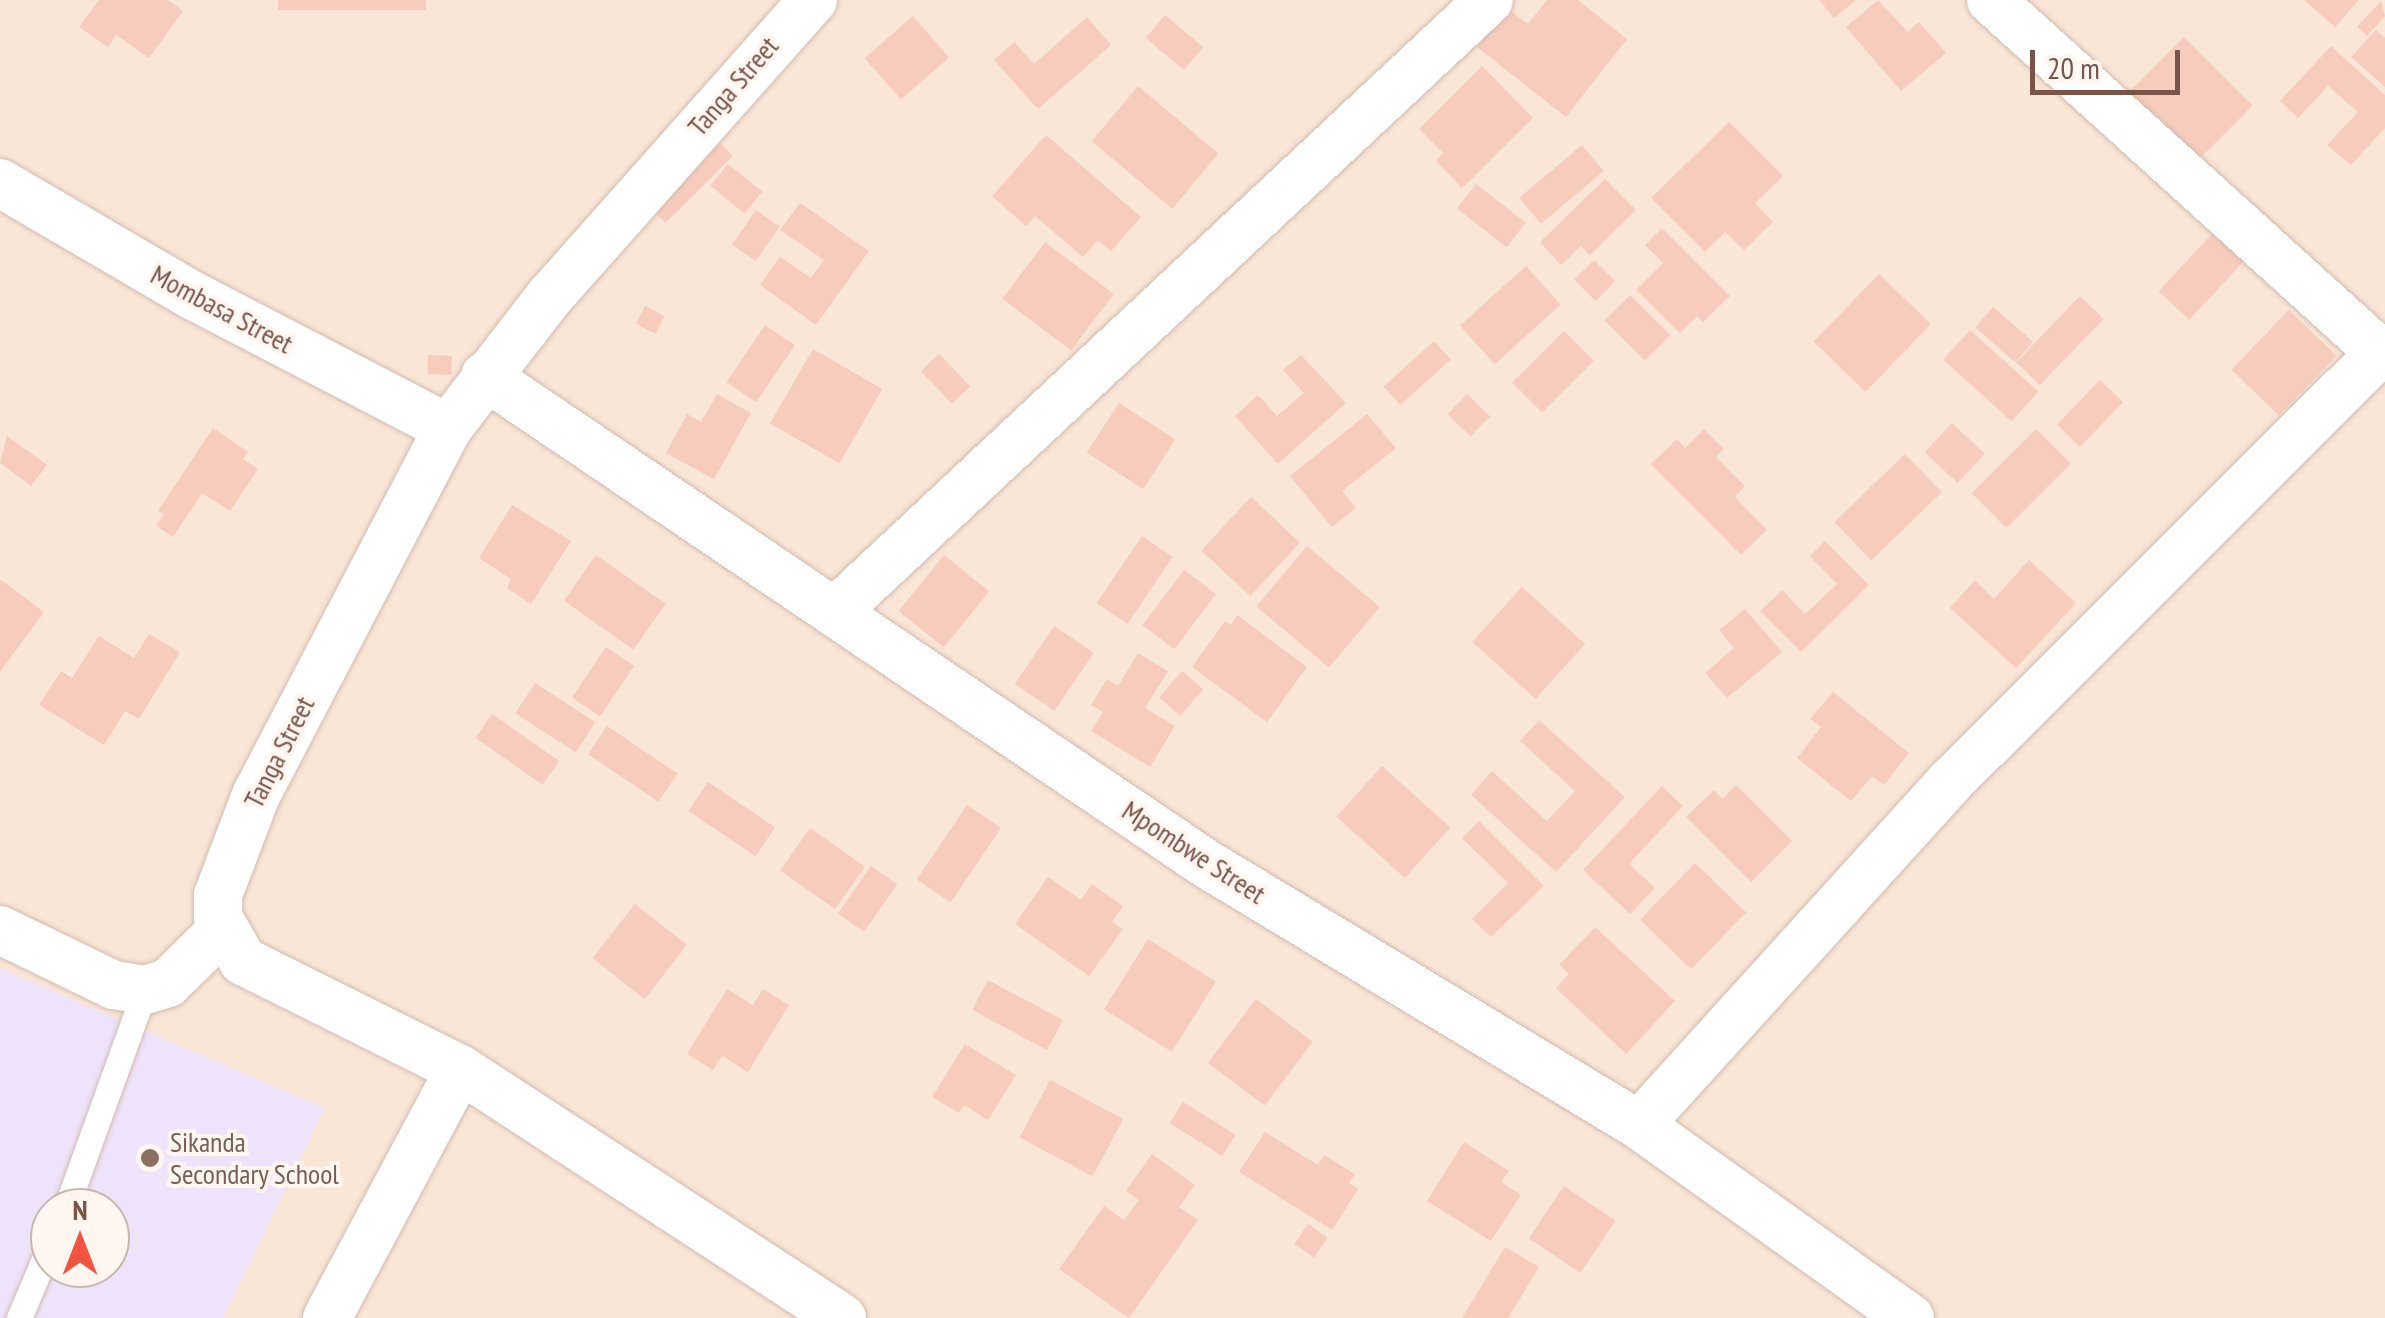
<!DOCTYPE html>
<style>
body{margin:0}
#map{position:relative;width:2385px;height:1318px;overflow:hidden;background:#fef2e7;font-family:"PT Sans Narrow",sans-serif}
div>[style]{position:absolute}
.residential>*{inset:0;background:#f9e6d7}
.education>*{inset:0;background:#efe3fb}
.building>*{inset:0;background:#f7ccbc;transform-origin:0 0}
.roads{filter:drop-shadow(0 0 2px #d4baae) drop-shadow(0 0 2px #d4baae)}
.lane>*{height:25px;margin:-12.5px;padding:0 12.5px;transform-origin:12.5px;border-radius:12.5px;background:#fff}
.street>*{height:48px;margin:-24px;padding:0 24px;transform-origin:24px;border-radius:24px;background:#fff}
.dots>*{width:28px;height:28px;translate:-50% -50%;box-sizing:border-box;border:5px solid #fff7ef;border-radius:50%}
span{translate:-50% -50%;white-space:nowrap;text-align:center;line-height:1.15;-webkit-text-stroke:8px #fff7ef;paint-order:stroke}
.street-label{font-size:28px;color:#7b5448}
.education-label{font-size:28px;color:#785e54}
.left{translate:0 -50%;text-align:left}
.north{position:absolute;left:30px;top:1188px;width:100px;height:100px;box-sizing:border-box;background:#fff7ef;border:2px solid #cab6ac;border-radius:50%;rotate:0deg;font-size:28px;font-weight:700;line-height:40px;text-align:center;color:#7b5448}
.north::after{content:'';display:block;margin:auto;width:35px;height:45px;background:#f35341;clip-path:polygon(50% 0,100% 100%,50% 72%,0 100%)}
.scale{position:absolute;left:2030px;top:50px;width:150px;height:45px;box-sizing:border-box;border:5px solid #7b5448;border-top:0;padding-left:12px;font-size:30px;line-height:35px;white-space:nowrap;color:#7b5448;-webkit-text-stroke:8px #fff7ef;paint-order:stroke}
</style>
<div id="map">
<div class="residential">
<div style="clip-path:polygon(evenodd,0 0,2385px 0,2385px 1318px,0 1318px,0 0,50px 1208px,110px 1208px,110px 1268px,50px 1268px,50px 1208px)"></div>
</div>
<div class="education">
<div style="clip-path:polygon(evenodd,0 968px,325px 1108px,223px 1318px,0 1318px,0 968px,50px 1208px,110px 1208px,110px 1268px,50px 1268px,50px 1208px)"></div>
</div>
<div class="building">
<div style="clip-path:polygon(99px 0,168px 0,183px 11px,149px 58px,116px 35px,108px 47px,79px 27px)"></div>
<div style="left:278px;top:0;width:148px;height:10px"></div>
<div style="clip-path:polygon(1547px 0,1578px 0,1627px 39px,1566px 117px,1477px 47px,1508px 9px,1528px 24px)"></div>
<div style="clip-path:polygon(1819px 0,1856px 0,1834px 18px)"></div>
<div style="clip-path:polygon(1878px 0,1908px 32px,1919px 22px,1946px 53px,1901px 91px,1846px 27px)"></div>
<div style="clip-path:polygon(2304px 0,2359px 0,2335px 27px)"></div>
<div style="clip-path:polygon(2381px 1px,2385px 16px,2367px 36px,2357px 27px)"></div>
<div style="left:1165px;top:15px;width:50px;height:30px;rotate:40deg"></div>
<div style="left:913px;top:16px;width:55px;height:64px;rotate:49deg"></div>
<div style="clip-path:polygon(1087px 17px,1111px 45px,1038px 109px,994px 60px,1014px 42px,1034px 64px)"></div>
<div style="clip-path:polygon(2376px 30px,2385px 38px,2385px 87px,2351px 57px)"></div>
<div style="left:2184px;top:37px;width:97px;height:83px;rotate:45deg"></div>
<div style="clip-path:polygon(2331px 46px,2385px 95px,2385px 128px,2351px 165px,2327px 145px,2358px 112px,2328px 86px,2298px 118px,2280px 101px)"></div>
<div style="clip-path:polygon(1482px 66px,1533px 118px,1462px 188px,1436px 161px,1443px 153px,1419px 129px)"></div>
<div style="left:1138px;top:86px;width:105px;height:72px;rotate:40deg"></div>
<div style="clip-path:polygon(1729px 122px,1783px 176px,1755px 203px,1773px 222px,1744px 250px,1725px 232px,1705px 252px,1651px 198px)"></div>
<div style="clip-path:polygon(1046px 135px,1141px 217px,1111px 251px,1098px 240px,1083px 257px,1035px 216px,1026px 226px,992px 196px)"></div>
<div style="left:720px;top:143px;width:18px;height:95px;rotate:45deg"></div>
<div style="left:1582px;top:145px;width:34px;height:82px;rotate:50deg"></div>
<div style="left:728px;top:164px;width:44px;height:28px;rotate:39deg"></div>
<div style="clip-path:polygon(1605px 179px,1636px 210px,1590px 255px,1581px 246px,1561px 265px,1540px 242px)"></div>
<div style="left:1476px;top:184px;width:63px;height:31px;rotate:38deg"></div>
<div style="clip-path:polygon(800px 203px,869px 251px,816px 325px,760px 285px,780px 257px,811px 278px,824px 260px,780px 230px)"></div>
<div style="left:756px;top:210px;width:29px;height:42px;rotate:35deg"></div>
<div style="left:2224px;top:221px;width:42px;height:96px;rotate:43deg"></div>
<div style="clip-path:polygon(1662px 228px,1730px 296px,1703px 322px,1697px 316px,1680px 333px,1636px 290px,1663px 263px,1645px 245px)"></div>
<div style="left:1045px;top:242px;width:86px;height:71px;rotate:37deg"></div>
<div style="left:1594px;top:260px;width:30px;height:28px;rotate:45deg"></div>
<div style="left:1526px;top:266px;width:52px;height:89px;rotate:48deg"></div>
<div style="left:1879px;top:274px;width:72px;height:94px;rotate:44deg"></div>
<div style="left:1630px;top:295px;width:57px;height:36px;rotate:45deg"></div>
<div style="left:2080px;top:296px;width:33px;height:92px;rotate:44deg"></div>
<div style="left:645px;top:306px;width:22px;height:20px;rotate:27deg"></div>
<div style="left:1993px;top:307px;width:53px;height:27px;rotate:41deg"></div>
<div style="left:2289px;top:310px;width:66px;height:83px;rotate:44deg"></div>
<div style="left:765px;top:325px;width:36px;height:69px;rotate:34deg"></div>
<div style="left:1970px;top:330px;width:92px;height:40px;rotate:42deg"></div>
<div style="left:1564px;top:331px;width:42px;height:73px;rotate:45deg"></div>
<div style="left:1434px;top:341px;width:25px;height:68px;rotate:48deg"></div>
<div style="left:813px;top:349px;width:80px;height:86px;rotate:30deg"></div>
<div style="left:939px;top:354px;width:45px;height:25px;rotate:46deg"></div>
<div style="left:428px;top:355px;width:24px;height:19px;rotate:2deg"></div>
<div style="clip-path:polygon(1301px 355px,1346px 403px,1278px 464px,1235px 416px,1258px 395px,1277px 416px,1304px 393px,1283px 370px)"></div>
<div style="left:2100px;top:380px;width:32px;height:62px;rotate:44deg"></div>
<div style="clip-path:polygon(717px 394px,751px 413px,714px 479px,666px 453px,687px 414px,701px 422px)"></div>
<div style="left:1467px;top:394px;width:32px;height:28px;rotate:44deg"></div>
<div style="left:1119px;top:403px;width:67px;height:59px;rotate:33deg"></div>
<div style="clip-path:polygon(1367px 414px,1396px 448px,1342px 491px,1356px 508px,1332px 527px,1290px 476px)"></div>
<div style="left:1952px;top:423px;width:45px;height:40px;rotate:43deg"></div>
<div style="clip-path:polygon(213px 428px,248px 452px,243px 459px,258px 469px,230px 511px,202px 493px,173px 537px,156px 526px,164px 514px,158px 511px)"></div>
<div style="clip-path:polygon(1704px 429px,1724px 449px,1716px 457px,1745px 486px,1735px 497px,1767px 530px,1741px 555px,1651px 464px,1677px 439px,1685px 448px)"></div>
<div style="left:2036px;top:429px;width:49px;height:91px;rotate:45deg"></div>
<div style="clip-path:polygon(7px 436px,47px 465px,31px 486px,0 463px)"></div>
<div style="left:1905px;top:454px;width:53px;height:98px;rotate:46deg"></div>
<div style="left:1251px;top:497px;width:67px;height:73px;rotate:43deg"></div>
<div style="clip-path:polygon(512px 505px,571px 541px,531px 604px,507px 588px,511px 579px,479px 558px)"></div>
<div style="left:1142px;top:536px;width:37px;height:81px;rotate:34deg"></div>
<div style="clip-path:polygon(1825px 541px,1869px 585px,1801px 652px,1760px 611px,1782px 590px,1805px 614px,1837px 584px,1810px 556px)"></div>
<div style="left:1307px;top:546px;width:95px;height:79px;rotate:40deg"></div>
<div style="left:596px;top:555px;width:85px;height:56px;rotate:35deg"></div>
<div style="left:944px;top:555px;width:58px;height:72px;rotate:39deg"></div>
<div style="clip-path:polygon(2029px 560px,2076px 603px,2016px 668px,1950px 608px,1975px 580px,1994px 599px)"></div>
<div style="left:1184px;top:570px;width:40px;height:69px;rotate:37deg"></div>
<div style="clip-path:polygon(0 579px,44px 612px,0 672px)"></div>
<div style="left:1522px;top:587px;width:85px;height:74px;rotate:42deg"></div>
<div style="clip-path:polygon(1745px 609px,1782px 652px,1727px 698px,1705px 673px,1734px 648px,1719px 630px)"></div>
<div style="clip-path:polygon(1237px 615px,1307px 667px,1267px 722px,1192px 667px,1225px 621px,1231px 625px)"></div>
<div style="left:1054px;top:626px;width:48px;height:70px;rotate:34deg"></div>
<div style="clip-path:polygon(149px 634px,180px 652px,139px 719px,125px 711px,104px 745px,39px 705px,61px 671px,72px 678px,99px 636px,134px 658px)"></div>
<div style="left:606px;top:647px;width:34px;height:61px;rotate:34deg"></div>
<div style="clip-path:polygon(1138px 653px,1168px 671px,1145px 708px,1175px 726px,1150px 767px,1091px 731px,1103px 712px,1091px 705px,1107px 679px,1118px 686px)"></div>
<div style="left:1182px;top:671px;width:28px;height:35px;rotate:41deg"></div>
<div style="left:535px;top:683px;width:72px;height:36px;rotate:33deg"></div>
<div style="clip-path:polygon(1833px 692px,1909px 753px,1884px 785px,1872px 776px,1851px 801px,1797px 758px,1821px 727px,1810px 719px)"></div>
<div style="left:492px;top:714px;width:82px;height:29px;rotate:35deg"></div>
<div style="clip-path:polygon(1539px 720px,1625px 797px,1556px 872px,1471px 795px,1492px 771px,1547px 821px,1575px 791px,1520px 741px)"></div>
<div style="left:607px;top:726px;width:85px;height:34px;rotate:34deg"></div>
<div style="left:1382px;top:766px;width:92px;height:68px;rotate:42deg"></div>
<div style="left:708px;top:782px;width:81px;height:35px;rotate:34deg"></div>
<div style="clip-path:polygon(1736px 785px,1792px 841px,1751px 882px,1686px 817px,1714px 790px,1722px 799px)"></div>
<div style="clip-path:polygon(1662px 786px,1683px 806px,1629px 864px,1655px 888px,1630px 914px,1583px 870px)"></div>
<div style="left:967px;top:805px;width:41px;height:90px;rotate:34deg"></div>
<div style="clip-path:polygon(1479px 821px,1544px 886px,1491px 937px,1472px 919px,1508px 883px,1462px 838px)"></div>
<div style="left:810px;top:828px;width:67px;height:52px;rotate:35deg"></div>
<div style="left:1695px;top:863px;width:71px;height:79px;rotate:44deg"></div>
<div style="left:871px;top:866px;width:32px;height:58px;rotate:35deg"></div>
<div style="clip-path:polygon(1048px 877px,1081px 900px,1092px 884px,1123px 906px,1112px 922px,1123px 929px,1089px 976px,1015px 924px)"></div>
<div style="left:635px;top:904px;width:66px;height:69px;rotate:38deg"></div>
<div style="clip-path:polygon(1595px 927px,1675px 1001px,1626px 1054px,1556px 988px,1569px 974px,1559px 965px)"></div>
<div style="left:1148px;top:939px;width:80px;height:83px;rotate:32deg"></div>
<div style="left:988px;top:980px;width:85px;height:34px;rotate:28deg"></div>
<div style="clip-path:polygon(727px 989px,753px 1005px,763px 989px,789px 1005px,748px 1072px,722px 1056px,713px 1070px,687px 1054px)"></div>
<div style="left:1256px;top:999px;width:71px;height:80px;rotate:37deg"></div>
<div style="clip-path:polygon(965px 1044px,1016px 1075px,988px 1120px,964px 1105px,959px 1113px,932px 1097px)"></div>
<div style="left:1050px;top:1080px;width:83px;height:65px;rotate:28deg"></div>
<div style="left:1183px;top:1102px;width:62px;height:25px;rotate:32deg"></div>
<div style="clip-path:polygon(1265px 1132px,1318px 1165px,1324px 1155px,1355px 1174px,1349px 1183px,1358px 1189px,1332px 1230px,1239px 1172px)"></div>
<div style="clip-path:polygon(1464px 1142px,1509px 1171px,1501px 1182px,1521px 1195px,1491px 1241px,1427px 1201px)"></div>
<div style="clip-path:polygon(1152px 1154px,1195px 1185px,1179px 1207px,1198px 1220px,1129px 1318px,1059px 1269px,1104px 1206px,1124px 1220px,1139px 1200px,1126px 1191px)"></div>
<div style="left:1564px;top:1186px;width:62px;height:63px;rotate:34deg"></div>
<div style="left:1308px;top:1224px;width:24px;height:24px;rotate:35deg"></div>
<div style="clip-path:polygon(1505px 1247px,1539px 1267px,1508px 1318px,1462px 1318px)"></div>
</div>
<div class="roads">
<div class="lane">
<div style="left:66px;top:1208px;width:232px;rotate:-70.1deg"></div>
<div style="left:19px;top:1318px;width:79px;rotate:-67deg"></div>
</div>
<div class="street">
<div style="left:813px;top:0;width:396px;rotate:131.6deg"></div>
<div style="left:550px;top:296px;width:167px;rotate:127.7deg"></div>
<div style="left:448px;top:428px;width:414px;rotate:117.6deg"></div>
<div style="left:256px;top:795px;width:107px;rotate:110.8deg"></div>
<div style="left:218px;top:895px;width:22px;rotate:90deg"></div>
<div style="left:218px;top:917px;width:51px;rotate:60.4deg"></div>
<div style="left:243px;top:961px;width:242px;rotate:26.5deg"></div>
<div style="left:460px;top:1069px;width:456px;rotate:33.1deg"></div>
<div style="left:1991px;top:0;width:532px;rotate:42.18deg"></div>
<div style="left:0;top:183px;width:222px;rotate:30.3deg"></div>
<div style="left:192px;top:295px;width:288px;rotate:27.5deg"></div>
<div style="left:485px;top:376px;width:869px;rotate:34.07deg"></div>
<div style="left:1205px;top:863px;width:507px;rotate:31.12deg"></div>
<div style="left:1639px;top:1125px;width:333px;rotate:35.5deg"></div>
<div style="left:838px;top:609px;width:891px;rotate:-43.09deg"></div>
<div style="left:0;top:930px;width:127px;rotate:25.8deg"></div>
<div style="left:114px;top:985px;width:31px;rotate:9deg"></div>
<div style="left:145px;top:990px;width:24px;rotate:-17deg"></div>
<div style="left:168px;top:983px;width:76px;rotate:-44.5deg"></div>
<div style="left:1639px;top:1125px;width:466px;rotate:-47.8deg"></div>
<div style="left:1952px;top:780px;width:605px;rotate:-44.93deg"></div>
<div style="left:327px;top:1318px;width:282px;rotate:-61.9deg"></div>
</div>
</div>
<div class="dots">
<div style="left:150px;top:1158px;background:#8d6e63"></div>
</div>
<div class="street-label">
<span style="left:733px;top:86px;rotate:-49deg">Tanga Street</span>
<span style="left:222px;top:309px;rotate:28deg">Mombasa Street</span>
<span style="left:279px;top:752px;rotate:-63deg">Tanga Street</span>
<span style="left:1194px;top:852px;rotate:33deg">Mpombwe Street</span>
</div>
<div class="education-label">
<span class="left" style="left:170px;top:1158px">Sikanda<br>Secondary School</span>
</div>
<div class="north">N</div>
<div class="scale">20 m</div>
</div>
